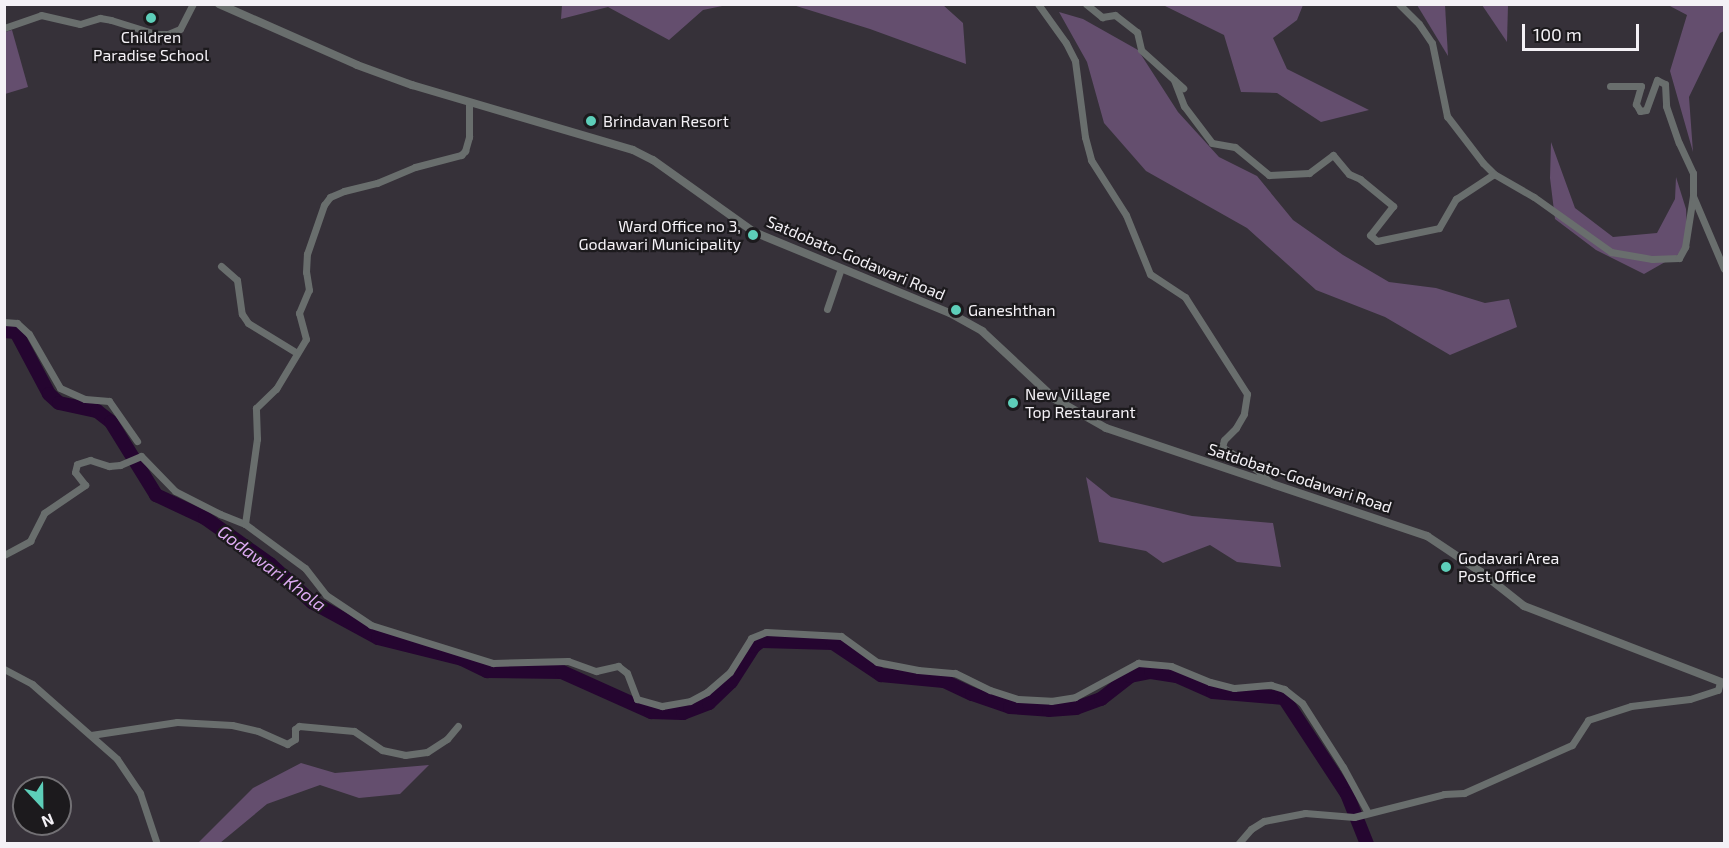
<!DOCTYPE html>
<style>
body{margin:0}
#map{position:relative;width:1729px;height:848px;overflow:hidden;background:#363139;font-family:"Exo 2",sans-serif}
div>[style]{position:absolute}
.green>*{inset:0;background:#644e6e}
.river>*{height:14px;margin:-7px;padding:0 7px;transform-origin:7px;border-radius:7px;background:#250530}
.minor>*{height:7px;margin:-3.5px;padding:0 3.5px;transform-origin:3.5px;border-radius:3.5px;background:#696e6d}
.tertiary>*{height:8px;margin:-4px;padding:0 4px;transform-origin:4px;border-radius:4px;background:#696e6d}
.dots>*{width:16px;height:16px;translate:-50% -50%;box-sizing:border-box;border:3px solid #1c1a1d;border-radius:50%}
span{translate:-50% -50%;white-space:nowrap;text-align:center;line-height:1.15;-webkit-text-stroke:4.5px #1c1a1d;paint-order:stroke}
.poi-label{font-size:16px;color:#f4f1f6}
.left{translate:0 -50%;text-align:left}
.right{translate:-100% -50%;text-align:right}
.street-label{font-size:16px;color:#f4f1f6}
.water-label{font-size:18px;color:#ddaaf3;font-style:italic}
.frame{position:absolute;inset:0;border:6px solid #f4f1f6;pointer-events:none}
.north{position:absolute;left:12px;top:776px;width:60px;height:60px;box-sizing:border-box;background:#1c1a1d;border:2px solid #727074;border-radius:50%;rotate:158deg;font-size:16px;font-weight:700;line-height:24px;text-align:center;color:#f4f1f6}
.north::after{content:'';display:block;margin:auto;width:21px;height:27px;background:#5dceb9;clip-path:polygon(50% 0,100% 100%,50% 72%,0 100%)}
.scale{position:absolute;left:1522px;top:24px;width:117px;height:27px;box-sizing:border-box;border:3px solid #f4f1f6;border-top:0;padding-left:8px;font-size:18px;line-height:21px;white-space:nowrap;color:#f4f1f6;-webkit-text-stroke:4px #1c1a1d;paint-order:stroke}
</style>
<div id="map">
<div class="green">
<div style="clip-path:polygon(562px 5px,562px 4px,727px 5px,703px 10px,669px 40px,608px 7px,561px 19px)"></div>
<div style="clip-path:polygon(793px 5px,943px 5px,963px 23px,966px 64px,870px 29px)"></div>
<div style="clip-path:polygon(1163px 5px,1303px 5px,1297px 20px,1273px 38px,1287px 69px,1369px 110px,1321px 122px,1277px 93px,1241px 92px,1224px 35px)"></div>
<div style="clip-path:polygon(1417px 5px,1445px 5px,1448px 56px)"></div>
<div style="clip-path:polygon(1482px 5px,1508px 5px,1507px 42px)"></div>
<div style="clip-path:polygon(1668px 5px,1724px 5px,1724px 31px,1720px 33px,1689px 97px,1693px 152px,1670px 71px,1687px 15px)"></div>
<div style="clip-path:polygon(1059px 12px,1083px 19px,1138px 50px,1178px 112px,1219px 157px,1257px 176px,1293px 220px,1343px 255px,1389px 282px,1436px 288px,1485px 303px,1509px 299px,1517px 327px,1450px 355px,1385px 317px,1316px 290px,1247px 228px,1146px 171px,1104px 123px,1087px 62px)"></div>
<div style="clip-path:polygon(12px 30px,28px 87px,5px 94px,5px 32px)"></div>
<div style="clip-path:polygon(1551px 142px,1575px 208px,1613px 237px,1657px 233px,1675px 199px,1676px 177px,1686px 209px,1688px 249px,1644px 274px,1596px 250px,1555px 219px,1550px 178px)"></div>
<div style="clip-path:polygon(1086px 477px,1111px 497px,1192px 516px,1273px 523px,1281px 567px,1237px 562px,1210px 545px,1163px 563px,1146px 551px,1099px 542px)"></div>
<div style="clip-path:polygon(301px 763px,335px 773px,429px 765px,400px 794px,359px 798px,320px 785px,267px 804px,220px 843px,198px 843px,253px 788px)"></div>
</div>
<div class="river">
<div style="left:4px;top:331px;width:12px;rotate:5deg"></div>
<div style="left:16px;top:332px;width:70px;rotate:62deg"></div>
<div style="left:49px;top:394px;width:13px;rotate:42deg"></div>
<div style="left:59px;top:403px;width:39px;rotate:12deg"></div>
<div style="left:97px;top:411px;width:18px;rotate:38deg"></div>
<div style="left:111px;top:422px;width:86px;rotate:58.3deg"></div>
<div style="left:156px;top:495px;width:54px;rotate:25.1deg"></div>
<div style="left:205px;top:518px;width:80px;rotate:35.3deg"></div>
<div style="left:270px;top:564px;width:57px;rotate:42.1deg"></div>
<div style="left:312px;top:602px;width:75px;rotate:28.6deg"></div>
<div style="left:378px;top:638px;width:87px;rotate:14deg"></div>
<div style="left:462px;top:659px;width:28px;rotate:26deg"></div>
<div style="left:487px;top:671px;width:75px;rotate:0.8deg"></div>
<div style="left:562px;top:672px;width:98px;rotate:24.2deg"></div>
<div style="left:651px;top:712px;width:32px;rotate:2deg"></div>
<div style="left:683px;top:713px;width:28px;rotate:-21deg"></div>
<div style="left:709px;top:703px;width:30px;rotate:-44deg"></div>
<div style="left:731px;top:682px;width:43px;rotate:-57.4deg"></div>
<div style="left:754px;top:646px;width:9px;rotate:-36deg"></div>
<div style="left:761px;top:641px;width:72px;rotate:1.6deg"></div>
<div style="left:833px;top:643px;width:58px;rotate:33.7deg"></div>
<div style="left:881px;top:675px;width:63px;rotate:5.4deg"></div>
<div style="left:944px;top:681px;width:31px;rotate:25deg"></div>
<div style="left:972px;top:694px;width:40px;rotate:18.9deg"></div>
<div style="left:1010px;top:707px;width:39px;rotate:4deg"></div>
<div style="left:1049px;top:710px;width:27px;rotate:-4deg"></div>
<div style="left:1076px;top:708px;width:27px;rotate:-20deg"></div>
<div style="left:1101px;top:699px;width:37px;rotate:-38deg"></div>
<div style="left:1130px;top:676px;width:21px;rotate:-11deg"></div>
<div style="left:1151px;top:672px;width:26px;rotate:9deg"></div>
<div style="left:1177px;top:676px;width:39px;rotate:24deg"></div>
<div style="left:1213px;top:692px;width:71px;rotate:4.8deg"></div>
<div style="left:1284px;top:698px;width:115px;rotate:56.7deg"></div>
<div style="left:1347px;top:794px;width:54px;rotate:68.2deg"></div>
</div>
<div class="minor">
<div style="left:1038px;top:4px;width:48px;rotate:54.3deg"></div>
<div style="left:1066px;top:43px;width:20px;rotate:63deg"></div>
<div style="left:1075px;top:61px;width:77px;rotate:82.5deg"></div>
<div style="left:1085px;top:137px;width:24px;rotate:75deg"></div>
<div style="left:1091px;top:160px;width:65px;rotate:57.5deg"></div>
<div style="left:1126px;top:215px;width:64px;rotate:67.9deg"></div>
<div style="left:1150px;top:274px;width:42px;rotate:33.3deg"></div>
<div style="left:1185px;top:297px;width:115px;rotate:57.4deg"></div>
<div style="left:1247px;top:394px;width:20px;rotate:99deg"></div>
<div style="left:1244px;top:414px;width:16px;rotate:120deg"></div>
<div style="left:1236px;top:428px;width:17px;rotate:135deg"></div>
<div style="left:1224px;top:440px;width:7px;rotate:106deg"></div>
<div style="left:1222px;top:447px;width:40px;rotate:32.9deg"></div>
<div style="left:1256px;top:469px;width:19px;rotate:43deg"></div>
<div style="left:1086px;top:4px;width:21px;rotate:39deg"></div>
<div style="left:1102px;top:17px;width:13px;rotate:-9deg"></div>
<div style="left:1115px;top:15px;width:28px;rotate:38deg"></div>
<div style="left:1137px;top:32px;width:18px;rotate:77deg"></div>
<div style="left:1141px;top:50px;width:57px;rotate:42.1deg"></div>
<div style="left:1399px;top:4px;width:28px;rotate:45deg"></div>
<div style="left:1419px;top:24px;width:23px;rotate:56deg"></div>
<div style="left:1432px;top:43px;width:75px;rotate:78.4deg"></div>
<div style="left:1447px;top:116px;width:59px;rotate:52.5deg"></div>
<div style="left:1483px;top:163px;width:16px;rotate:45deg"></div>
<div style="left:1494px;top:174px;width:46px;rotate:29.9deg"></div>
<div style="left:1534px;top:197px;width:95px;rotate:35.5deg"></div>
<div style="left:1611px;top:252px;width:42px;rotate:9.7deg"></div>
<div style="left:1652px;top:259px;width:27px;rotate:-2deg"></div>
<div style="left:1679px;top:258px;width:13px;rotate:-61deg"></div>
<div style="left:1685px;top:247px;width:52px;rotate:-81.1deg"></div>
<div style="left:4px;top:28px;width:39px;rotate:-19deg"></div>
<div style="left:41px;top:15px;width:40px;rotate:13deg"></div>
<div style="left:80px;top:24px;width:21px;rotate:-17deg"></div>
<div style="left:100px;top:18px;width:11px;rotate:10deg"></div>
<div style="left:111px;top:20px;width:47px;rotate:17.3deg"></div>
<div style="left:156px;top:34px;width:12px"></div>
<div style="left:168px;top:34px;width:13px;rotate:-23deg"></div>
<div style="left:180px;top:29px;width:28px;rotate:-63deg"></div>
<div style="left:1174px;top:80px;width:28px;rotate:69deg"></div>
<div style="left:1184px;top:106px;width:46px;rotate:52.9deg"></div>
<div style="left:1212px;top:143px;width:23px;rotate:10deg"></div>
<div style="left:1235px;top:147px;width:44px;rotate:39.5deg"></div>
<div style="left:1269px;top:175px;width:40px;rotate:-2.9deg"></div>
<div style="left:1309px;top:173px;width:30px;rotate:-37deg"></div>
<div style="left:1333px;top:155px;width:25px;rotate:50deg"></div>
<div style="left:1349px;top:174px;width:12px;rotate:24deg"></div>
<div style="left:1360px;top:179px;width:43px;rotate:39.3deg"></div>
<div style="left:1393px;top:206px;width:37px;rotate:128deg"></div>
<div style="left:1370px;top:235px;width:9px;rotate:41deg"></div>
<div style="left:1377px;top:241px;width:63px;rotate:-11.8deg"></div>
<div style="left:1439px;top:228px;width:34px;rotate:-60deg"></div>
<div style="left:1456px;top:199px;width:45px;rotate:-33.3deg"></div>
<div style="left:1610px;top:86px;width:31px"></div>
<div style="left:1641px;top:86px;width:19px;rotate:106deg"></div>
<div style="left:1636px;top:104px;width:8px;rotate:60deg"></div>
<div style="left:1640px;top:111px;width:6px;rotate:-9deg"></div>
<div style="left:1646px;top:110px;width:32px;rotate:-70deg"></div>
<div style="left:1657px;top:80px;width:9px;rotate:27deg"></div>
<div style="left:1665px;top:84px;width:22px;rotate:87deg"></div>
<div style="left:1666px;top:106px;width:39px;rotate:71deg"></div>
<div style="left:1679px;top:143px;width:33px;rotate:65deg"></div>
<div style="left:1693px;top:173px;width:23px;rotate:90deg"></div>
<div style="left:1693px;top:196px;width:79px;rotate:67deg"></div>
<div style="left:221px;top:266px;width:21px;rotate:41deg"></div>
<div style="left:237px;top:280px;width:34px;rotate:82deg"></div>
<div style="left:242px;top:314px;width:11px;rotate:56deg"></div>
<div style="left:248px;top:323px;width:57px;rotate:31.5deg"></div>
<div style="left:827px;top:309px;width:43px;rotate:-71.1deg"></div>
<div style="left:4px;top:322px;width:13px;rotate:4deg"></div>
<div style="left:17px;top:323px;width:16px;rotate:43deg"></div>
<div style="left:29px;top:334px;width:62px;rotate:60.1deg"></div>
<div style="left:60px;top:388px;width:27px;rotate:24deg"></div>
<div style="left:85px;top:399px;width:24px;rotate:5deg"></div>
<div style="left:109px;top:401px;width:49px;rotate:55deg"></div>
<div style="left:245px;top:524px;width:74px;rotate:36.3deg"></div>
<div style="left:305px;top:568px;width:34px;rotate:52deg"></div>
<div style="left:326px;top:595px;width:54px;rotate:33.7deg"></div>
<div style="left:371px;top:625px;width:128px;rotate:17.3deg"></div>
<div style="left:493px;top:663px;width:75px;rotate:-1.5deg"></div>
<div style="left:568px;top:661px;width:30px;rotate:20deg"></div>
<div style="left:596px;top:671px;width:23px;rotate:-13deg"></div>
<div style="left:618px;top:666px;width:11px;rotate:38deg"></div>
<div style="left:627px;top:673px;width:28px;rotate:69deg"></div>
<div style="left:637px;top:699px;width:26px;rotate:16deg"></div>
<div style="left:662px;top:706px;width:28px;rotate:-10deg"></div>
<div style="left:690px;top:701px;width:19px;rotate:-28deg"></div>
<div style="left:707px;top:692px;width:30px;rotate:-41deg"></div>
<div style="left:730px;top:672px;width:40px;rotate:-58deg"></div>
<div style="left:751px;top:638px;width:16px;rotate:-22deg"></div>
<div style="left:766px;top:632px;width:75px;rotate:3.1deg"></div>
<div style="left:841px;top:636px;width:44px;rotate:35.8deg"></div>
<div style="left:877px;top:662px;width:42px;rotate:11deg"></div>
<div style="left:918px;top:670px;width:37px;rotate:5deg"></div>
<div style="left:955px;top:673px;width:39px;rotate:26deg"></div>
<div style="left:990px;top:690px;width:29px;rotate:18deg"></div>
<div style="left:1018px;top:699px;width:33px;rotate:3deg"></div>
<div style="left:1051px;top:701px;width:24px;rotate:-9deg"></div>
<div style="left:1075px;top:697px;width:72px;rotate:-28.4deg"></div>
<div style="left:1138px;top:663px;width:33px;rotate:5deg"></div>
<div style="left:1171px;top:666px;width:42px;rotate:22.3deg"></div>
<div style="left:1210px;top:682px;width:25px;rotate:14deg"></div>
<div style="left:1234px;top:688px;width:37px;rotate:-5deg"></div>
<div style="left:1271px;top:685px;width:14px;rotate:17deg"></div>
<div style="left:1284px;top:689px;width:23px;rotate:38deg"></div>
<div style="left:1302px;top:703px;width:76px;rotate:57.4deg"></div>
<div style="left:1343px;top:767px;width:52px;rotate:61.5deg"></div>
<div style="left:4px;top:555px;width:30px;rotate:-28deg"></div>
<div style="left:30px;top:541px;width:31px;rotate:-63deg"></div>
<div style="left:44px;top:513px;width:50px;rotate:-34.3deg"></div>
<div style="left:85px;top:485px;width:16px;rotate:-128deg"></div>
<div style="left:75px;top:472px;width:8px;rotate:-76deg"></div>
<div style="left:77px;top:464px;width:14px;rotate:-17deg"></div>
<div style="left:90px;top:460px;width:20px;rotate:18deg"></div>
<div style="left:109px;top:466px;width:11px;rotate:-5deg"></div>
<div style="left:120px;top:465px;width:23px;rotate:-23deg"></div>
<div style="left:141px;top:456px;width:49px;rotate:45.8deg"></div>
<div style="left:175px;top:491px;width:51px;rotate:27.1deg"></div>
<div style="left:220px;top:514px;width:27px;rotate:22deg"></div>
<div style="left:245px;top:524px;width:86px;rotate:-82deg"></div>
<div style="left:257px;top:439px;width:31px;rotate:-92deg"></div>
<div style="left:256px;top:408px;width:28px;rotate:-44deg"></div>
<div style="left:276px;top:389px;width:58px;rotate:-59deg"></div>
<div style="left:306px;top:339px;width:27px;rotate:-105deg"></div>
<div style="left:299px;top:313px;width:25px;rotate:-67deg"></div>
<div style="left:309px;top:290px;width:18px;rotate:-99deg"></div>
<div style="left:306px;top:272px;width:18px;rotate:-87deg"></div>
<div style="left:307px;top:254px;width:52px;rotate:-70.9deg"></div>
<div style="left:324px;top:205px;width:10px;rotate:-53deg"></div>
<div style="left:330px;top:197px;width:15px;rotate:-23deg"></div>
<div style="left:344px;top:191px;width:34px;rotate:-14deg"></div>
<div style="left:377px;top:183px;width:41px;rotate:-22.8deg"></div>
<div style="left:415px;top:167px;width:48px;rotate:-14.6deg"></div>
<div style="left:461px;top:155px;width:6px;rotate:-45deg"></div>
<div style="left:465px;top:151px;width:15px;rotate:-74deg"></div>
<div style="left:469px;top:137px;width:35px;rotate:-90deg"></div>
<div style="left:4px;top:669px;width:32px;rotate:28deg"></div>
<div style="left:32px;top:684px;width:113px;rotate:41.4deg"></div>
<div style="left:117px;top:759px;width:41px;rotate:55.9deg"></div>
<div style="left:140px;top:793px;width:54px;rotate:71.6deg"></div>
<div style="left:91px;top:735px;width:87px;rotate:-8.6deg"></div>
<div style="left:177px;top:722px;width:55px;rotate:3.1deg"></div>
<div style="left:232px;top:725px;width:27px;rotate:13deg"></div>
<div style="left:258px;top:731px;width:32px;rotate:24deg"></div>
<div style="left:287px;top:744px;width:9px;rotate:-32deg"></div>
<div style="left:295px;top:739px;width:10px;rotate:-90deg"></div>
<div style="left:295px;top:729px;width:5px;rotate:-37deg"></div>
<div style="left:299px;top:726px;width:55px;rotate:5.2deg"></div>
<div style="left:354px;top:731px;width:34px;rotate:34deg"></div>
<div style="left:382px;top:750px;width:24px;rotate:12deg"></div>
<div style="left:405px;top:755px;width:22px;rotate:-8deg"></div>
<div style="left:427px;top:752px;width:24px;rotate:-33deg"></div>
<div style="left:447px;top:739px;width:17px;rotate:-50deg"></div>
<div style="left:1238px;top:844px;width:20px;rotate:-49deg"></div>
<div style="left:1251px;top:829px;width:15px;rotate:-32deg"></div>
<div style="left:1264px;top:821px;width:42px;rotate:-11deg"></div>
<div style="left:1305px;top:813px;width:49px;rotate:4.7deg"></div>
<div style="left:1354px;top:817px;width:93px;rotate:-14.3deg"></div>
<div style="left:1444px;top:794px;width:20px;rotate:-3deg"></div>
<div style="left:1464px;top:793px;width:118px;rotate:-24deg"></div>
<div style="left:1572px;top:745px;width:30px;rotate:-57deg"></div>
<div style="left:1588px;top:720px;width:45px;rotate:-18deg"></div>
<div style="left:1631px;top:706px;width:59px;rotate:-6.8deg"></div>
<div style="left:1690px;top:699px;width:29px;rotate:-18deg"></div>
<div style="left:1718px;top:690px;width:8px;rotate:-76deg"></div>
</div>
<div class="tertiary">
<div style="left:219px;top:4px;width:151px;rotate:23.8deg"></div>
<div style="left:357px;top:65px;width:59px;rotate:20deg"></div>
<div style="left:412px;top:85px;width:230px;rotate:16.4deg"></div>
<div style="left:633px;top:150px;width:22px;rotate:27deg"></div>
<div style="left:653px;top:160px;width:124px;rotate:35.5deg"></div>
<div style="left:754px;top:232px;width:212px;rotate:22.5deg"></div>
<div style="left:950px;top:313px;width:37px;rotate:29deg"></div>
<div style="left:982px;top:331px;width:100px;rotate:43deg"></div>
<div style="left:1055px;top:399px;width:59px;rotate:29.6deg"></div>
<div style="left:1106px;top:428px;width:339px;rotate:18.6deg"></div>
<div style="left:1427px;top:536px;width:65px;rotate:33.7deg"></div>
<div style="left:1481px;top:572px;width:55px;rotate:38.3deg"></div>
<div style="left:1524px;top:606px;width:214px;rotate:21.1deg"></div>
</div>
<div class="dots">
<div style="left:151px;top:18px;background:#5dceb9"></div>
<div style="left:591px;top:121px;background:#5dceb9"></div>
<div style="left:753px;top:235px;background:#5dceb9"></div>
<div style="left:956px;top:310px;background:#5dceb9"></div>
<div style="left:1013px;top:403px;background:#5dceb9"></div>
<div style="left:1446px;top:567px;background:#5dceb9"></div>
</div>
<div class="poi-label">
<span style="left:151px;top:46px">Children<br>Paradise School</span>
<span class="left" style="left:603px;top:121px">Brindavan Resort</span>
<span class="right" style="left:741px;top:235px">Ward Office no 3,<br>Godawari Municipality</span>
<span class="left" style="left:968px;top:310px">Ganeshthan</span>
<span class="left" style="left:1025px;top:403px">New Village<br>Top Restaurant</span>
<span class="left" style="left:1458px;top:567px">Godavari Area<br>Post Office</span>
</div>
<div class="street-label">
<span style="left:856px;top:258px;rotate:23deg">Satdobato-Godawari Road</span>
<span style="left:1300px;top:478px;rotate:18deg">Satdobato-Godawari Road</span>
</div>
<div class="water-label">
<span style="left:272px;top:568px;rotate:37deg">Godawari Khola</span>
</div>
<div class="frame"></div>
<div class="north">N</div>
<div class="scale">100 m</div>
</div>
